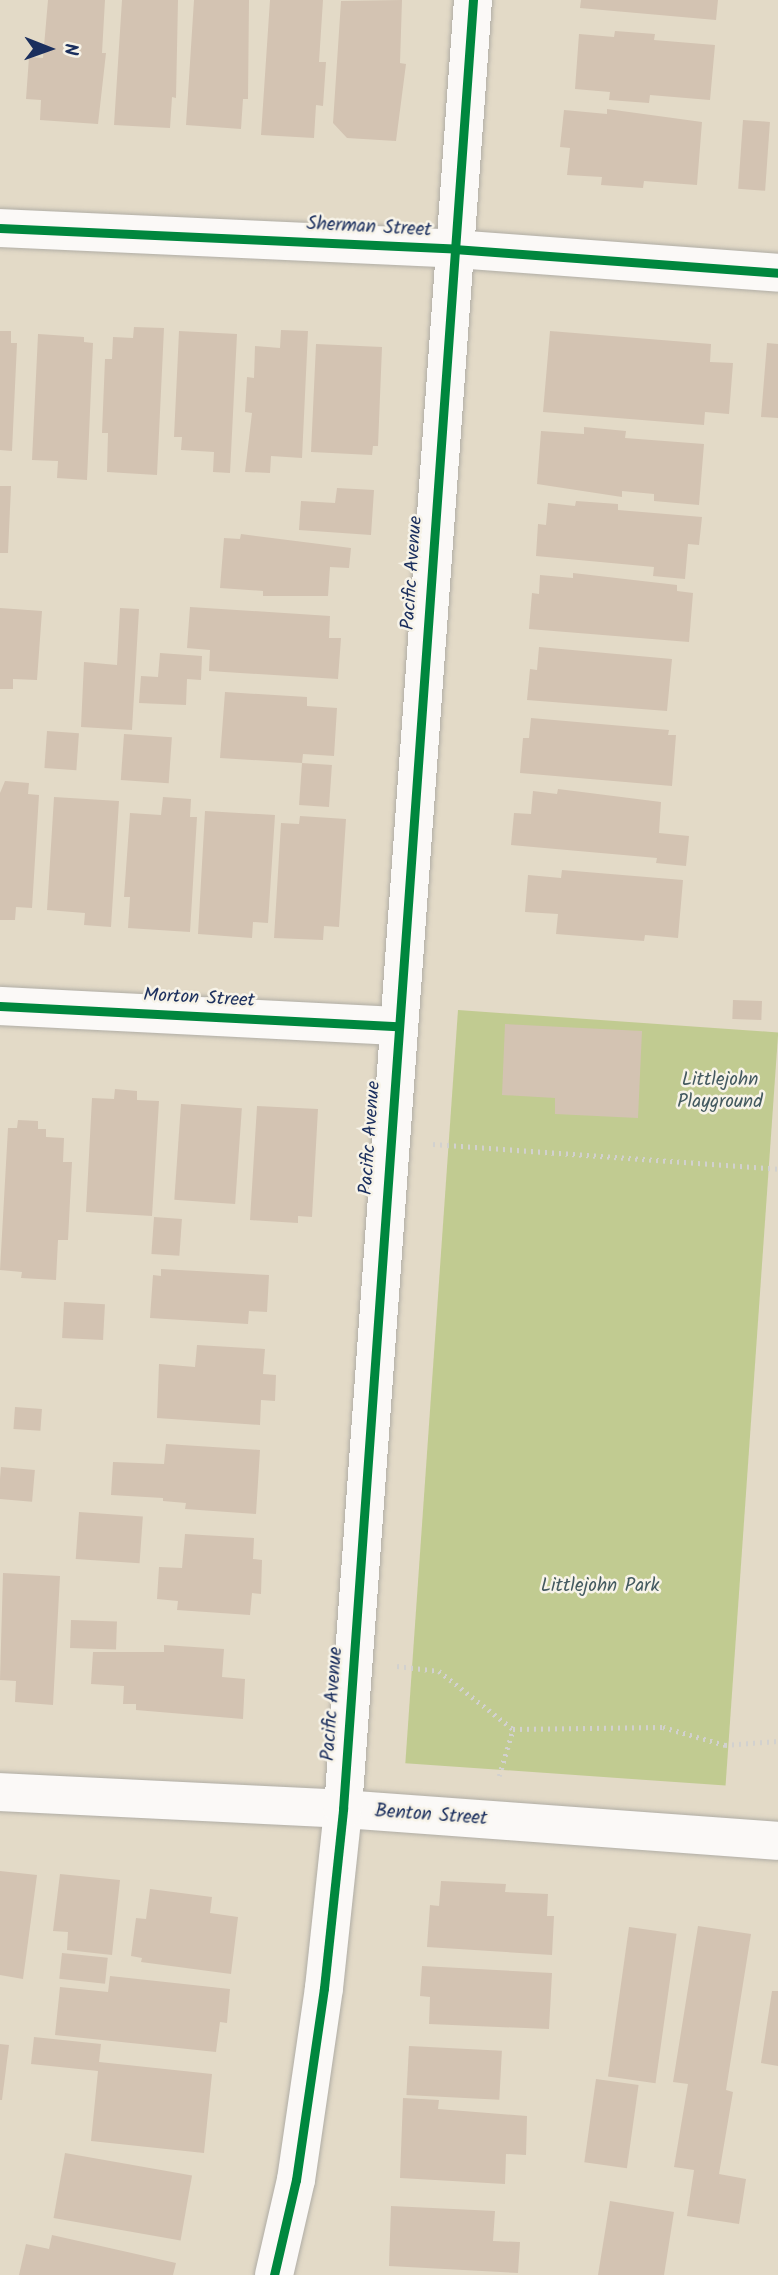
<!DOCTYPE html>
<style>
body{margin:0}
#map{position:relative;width:778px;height:2275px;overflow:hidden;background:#e3dac7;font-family:Kalam,sans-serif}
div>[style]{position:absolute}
.green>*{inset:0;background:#c1cb91;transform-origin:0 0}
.building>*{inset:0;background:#d3c3b2;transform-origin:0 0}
.path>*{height:4.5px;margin-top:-2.25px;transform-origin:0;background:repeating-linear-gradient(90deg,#d2d1cf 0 2px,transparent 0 7px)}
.roads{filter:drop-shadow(0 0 2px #b0ada5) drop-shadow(0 0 2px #b0ada5)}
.minor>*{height:38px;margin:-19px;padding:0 19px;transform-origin:19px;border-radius:19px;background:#fbf9f7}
.cycleway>*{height:9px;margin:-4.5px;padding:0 4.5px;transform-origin:4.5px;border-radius:4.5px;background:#00873e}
span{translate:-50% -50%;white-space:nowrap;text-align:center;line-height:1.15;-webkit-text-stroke:5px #f7f3e8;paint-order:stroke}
.street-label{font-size:19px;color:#1b2f5e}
.park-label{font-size:19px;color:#445a60}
.north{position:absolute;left:14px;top:14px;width:70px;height:70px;-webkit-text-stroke:5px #f7f3e8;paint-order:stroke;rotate:91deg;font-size:19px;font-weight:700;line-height:28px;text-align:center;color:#1b2f5e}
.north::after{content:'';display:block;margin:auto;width:24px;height:32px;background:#1b2f5e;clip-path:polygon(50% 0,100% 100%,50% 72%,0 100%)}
</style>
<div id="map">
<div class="green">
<div style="left:458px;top:1010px;width:321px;height:755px;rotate:4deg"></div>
</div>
<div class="building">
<div style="clip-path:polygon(48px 0,105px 0,102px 53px,106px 53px,98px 124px,40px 120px,41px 100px,26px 99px,29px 57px,43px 58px)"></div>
<div style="clip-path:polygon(122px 0,178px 0,176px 98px,172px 97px,170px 128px,114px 125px)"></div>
<div style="clip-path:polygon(194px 0,249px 0,248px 99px,243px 99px,241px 129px,186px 125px)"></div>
<div style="clip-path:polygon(270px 0,323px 0,319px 62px,326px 62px,323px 106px,316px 105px,314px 138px,261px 135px)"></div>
<div style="clip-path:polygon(402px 0,400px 63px,406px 64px,396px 141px,347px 138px,333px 123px,341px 1px)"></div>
<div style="clip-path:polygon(581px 0,718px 0,716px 20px,580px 8px)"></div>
<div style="clip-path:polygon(615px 31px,655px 34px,654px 40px,715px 45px,710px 100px,650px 95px,649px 103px,609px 100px,610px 92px,575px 89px,579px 34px,614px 37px)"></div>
<div style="clip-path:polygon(607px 109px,702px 122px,697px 185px,644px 181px,643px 188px,601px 185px,602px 177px,567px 175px,570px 148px,560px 147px,564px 110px,607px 114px)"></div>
<div style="left:743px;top:120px;width:27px;height:69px;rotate:4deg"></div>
<div style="clip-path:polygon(134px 327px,164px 328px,157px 475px,107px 472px,108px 433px,102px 433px,105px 359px,112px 359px,113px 337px,133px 338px)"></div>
<div style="clip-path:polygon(281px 330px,308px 331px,302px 458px,271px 456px,270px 473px,245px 472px,252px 413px,245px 412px,247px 377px,254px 378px,255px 346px,280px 348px)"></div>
<div style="clip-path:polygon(0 331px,11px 331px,11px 343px,17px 343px,12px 451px,0 450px)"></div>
<div style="clip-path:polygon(179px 331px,237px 334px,230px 473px,213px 472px,214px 452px,181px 450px,182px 437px,174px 437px)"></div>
<div style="clip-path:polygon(550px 331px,711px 344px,710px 362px,733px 363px,729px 414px,705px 412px,704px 425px,543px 412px)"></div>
<div style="clip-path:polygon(38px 334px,84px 337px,84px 342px,93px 343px,87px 480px,57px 478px,58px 461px,32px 460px)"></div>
<div style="clip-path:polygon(767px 343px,778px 344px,778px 418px,761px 417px)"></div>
<div style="clip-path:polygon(316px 344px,382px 347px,378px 446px,373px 446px,372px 455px,311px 452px)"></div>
<div style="clip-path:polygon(584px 427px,626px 431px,625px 438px,704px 444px,699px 505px,654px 501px,654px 494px,622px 491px,622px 497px,537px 484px,541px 431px,584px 434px)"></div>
<div style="clip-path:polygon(0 486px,11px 486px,8px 553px,0 553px)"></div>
<div style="clip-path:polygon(337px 488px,374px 490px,371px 535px,299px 530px,301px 501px,335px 503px)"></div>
<div style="clip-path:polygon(576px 501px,618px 504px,618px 510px,702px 517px,699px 545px,688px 544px,685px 579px,653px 576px,654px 567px,536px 556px,538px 524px,546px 525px,548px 503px,575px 506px)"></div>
<div style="clip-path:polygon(241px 534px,351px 548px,349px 568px,330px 567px,328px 596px,263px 596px,263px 591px,220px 588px,224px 538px,240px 539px)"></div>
<div style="clip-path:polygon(573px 573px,677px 585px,677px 591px,693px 593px,689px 642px,529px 629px,532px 593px,539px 594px,540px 575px,573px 578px)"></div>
<div style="clip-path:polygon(190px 607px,330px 616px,329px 638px,341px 638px,338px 679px,209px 671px,210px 650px,187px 648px)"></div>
<div style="clip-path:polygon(0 608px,42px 611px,37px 680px,13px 679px,13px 689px,0 689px)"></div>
<div style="clip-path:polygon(120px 608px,139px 609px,132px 730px,81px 727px,84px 662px,117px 665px)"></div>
<div style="clip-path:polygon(539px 647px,672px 659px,667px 711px,527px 700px,530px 669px,537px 670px)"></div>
<div style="clip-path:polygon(160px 653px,202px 656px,201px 680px,187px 679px,186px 705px,139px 703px,141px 676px,158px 677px)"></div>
<div style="clip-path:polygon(225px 692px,307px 697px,307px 706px,337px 708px,334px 756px,303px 754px,302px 763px,220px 758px)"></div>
<div style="clip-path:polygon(531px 718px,669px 730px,668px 735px,676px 735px,672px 786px,520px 773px,523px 738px,529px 738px)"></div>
<div style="left:47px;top:731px;width:32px;height:37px;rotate:4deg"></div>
<div style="left:124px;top:734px;width:48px;height:46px;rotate:4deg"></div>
<div style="left:302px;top:763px;width:30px;height:42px;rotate:4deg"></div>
<div style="clip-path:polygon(5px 781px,29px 783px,28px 794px,39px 795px,32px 908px,16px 907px,15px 920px,0 920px,0 793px)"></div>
<div style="clip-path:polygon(558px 789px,661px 802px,659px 833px,689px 836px,686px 866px,656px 863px,657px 858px,511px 845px,514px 813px,531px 814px,533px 791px,557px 794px)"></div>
<div style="clip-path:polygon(54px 797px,119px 801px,111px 927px,84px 925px,85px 913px,47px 910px)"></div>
<div style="clip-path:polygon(163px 797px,191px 799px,190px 817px,197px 817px,190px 932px,128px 928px,130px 897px,124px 897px,130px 813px,161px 815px)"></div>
<div style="clip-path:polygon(205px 811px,275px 815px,268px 923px,253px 922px,252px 938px,198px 934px)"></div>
<div style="clip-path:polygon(300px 816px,346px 819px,339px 927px,324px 926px,323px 940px,274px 938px,281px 823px,299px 824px)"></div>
<div style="clip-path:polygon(562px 870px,683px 880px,678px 938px,645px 935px,644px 941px,556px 934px,558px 914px,525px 912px,528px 875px,561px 878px)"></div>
<div style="left:733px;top:1000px;width:29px;height:19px;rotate:2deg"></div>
<div style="clip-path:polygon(505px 1024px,642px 1031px,638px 1118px,555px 1114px,555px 1098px,502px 1095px)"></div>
<div style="clip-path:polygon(115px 1089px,137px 1091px,137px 1100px,159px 1101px,152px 1216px,86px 1212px,92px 1098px,114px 1099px)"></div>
<div style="left:181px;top:1104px;width:61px;height:96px;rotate:4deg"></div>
<div style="clip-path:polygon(257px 1106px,318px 1109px,312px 1217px,298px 1216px,298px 1223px,250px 1220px)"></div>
<div style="clip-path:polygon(18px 1120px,38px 1121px,38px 1129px,46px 1129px,46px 1137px,64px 1138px,63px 1162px,72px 1162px,68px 1240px,58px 1240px,56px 1280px,21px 1278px,22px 1272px,0 1270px,8px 1128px,17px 1128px)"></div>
<div style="left:154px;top:1217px;width:28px;height:37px;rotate:4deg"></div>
<div style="clip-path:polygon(161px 1269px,269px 1275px,267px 1312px,249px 1311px,248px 1324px,150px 1318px,153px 1275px,161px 1276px)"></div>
<div style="left:64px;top:1302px;width:41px;height:36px;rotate:3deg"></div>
<div style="clip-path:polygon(197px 1345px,265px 1349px,263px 1374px,276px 1375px,275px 1401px,261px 1400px,260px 1425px,157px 1418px,159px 1364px,195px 1367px)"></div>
<div style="left:15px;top:1407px;width:27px;height:22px;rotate:4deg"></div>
<div style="clip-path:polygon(166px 1444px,260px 1450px,256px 1514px,185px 1509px,186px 1503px,163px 1501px,163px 1498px,111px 1495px,113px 1462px,164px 1464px)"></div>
<div style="left:1px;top:1467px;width:34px;height:32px;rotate:5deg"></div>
<div style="left:79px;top:1512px;width:64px;height:47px;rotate:4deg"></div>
<div style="clip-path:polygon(185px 1534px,254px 1538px,253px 1559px,262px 1560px,261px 1594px,252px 1593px,250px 1615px,177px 1610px,178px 1601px,157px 1599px,159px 1567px,182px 1568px)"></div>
<div style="clip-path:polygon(3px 1573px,60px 1576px,53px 1705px,15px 1702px,16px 1681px,0 1680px)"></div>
<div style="left:71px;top:1620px;width:46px;height:28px;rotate:2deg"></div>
<div style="clip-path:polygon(164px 1645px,224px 1649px,222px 1677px,245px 1679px,243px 1719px,136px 1710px,136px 1704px,123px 1704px,124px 1686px,91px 1684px,93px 1652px,164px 1652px)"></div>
<div style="clip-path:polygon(0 1871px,37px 1875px,23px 1979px,0 1975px)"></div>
<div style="clip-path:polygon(60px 1874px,120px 1880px,112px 1955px,67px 1950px,68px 1932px,53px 1931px)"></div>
<div style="clip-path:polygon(441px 1881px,506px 1884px,505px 1892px,548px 1894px,547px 1916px,554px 1916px,552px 1955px,427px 1947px,430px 1905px,439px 1906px)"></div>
<div style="clip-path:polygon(150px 1889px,212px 1897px,210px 1913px,238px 1917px,231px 1974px,141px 1962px,142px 1958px,131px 1956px,136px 1918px,146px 1919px)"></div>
<div style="clip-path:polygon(698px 1926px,751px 1934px,726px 2090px,733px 2092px,719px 2174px,746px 2179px,739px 2224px,687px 2216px,694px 2170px,674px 2167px,688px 2084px,673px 2082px)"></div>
<div style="left:629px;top:1927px;width:48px;height:151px;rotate:8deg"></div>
<div style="left:62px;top:1953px;width:46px;height:26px;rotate:6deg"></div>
<div style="clip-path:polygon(422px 1966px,552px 1973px,549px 2029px,429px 2024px,430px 1997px,420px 1996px)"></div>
<div style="clip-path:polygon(110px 1976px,230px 1989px,227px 2023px,220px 2022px,216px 2052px,55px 2035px,60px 1987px,108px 1992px)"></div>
<div style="clip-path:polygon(772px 1991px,778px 1991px,778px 2066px,761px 2063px)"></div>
<div style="clip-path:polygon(34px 2037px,101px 2044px,99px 2062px,212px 2074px,204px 2153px,91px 2141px,98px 2071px,31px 2064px)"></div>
<div style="clip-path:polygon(0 2044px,9px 2045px,2px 2100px,0 2100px)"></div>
<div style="left:409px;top:2046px;width:93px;height:49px;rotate:3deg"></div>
<div style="left:596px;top:2079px;width:43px;height:84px;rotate:8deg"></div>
<div style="clip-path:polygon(403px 2098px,439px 2100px,438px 2109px,527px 2116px,526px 2155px,506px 2154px,505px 2184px,400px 2178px)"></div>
<div style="left:65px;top:2153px;width:129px;height:66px;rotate:10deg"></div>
<div style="clip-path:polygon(610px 2201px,674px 2212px,664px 2275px,598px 2275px)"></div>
<div style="clip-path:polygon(391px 2206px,495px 2211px,493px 2241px,520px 2242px,518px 2273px,389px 2266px)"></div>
<div style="clip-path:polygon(52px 2235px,176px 2263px,173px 2275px,19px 2275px,26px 2244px,49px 2249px)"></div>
</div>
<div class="path">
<div style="left:433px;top:1144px;width:346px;rotate:4.1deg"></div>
<div style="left:397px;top:1666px;width:42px;rotate:6.8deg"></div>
<div style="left:439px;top:1671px;width:94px;rotate:38.1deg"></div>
<div style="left:499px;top:1776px;width:49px;rotate:-73.4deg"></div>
<div style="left:513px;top:1729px;width:150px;rotate:-0.8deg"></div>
<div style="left:663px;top:1727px;width:65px;rotate:16.2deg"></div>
<div style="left:725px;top:1745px;width:53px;rotate:-4.3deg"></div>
</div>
<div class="roads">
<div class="minor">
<div style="left:0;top:228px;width:455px;rotate:2.6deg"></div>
<div style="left:455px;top:249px;width:324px;rotate:4.2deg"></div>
<div style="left:0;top:1006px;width:398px;rotate:2.9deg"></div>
<div style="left:0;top:1792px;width:343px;rotate:2.8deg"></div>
<div style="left:343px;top:1809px;width:436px;rotate:4.2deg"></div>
<div style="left:274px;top:2275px;width:98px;rotate:-77deg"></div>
<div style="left:296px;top:2180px;width:194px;rotate:-81.7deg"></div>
<div style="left:324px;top:1988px;width:180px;rotate:-83.9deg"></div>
<div style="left:343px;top:1809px;width:1814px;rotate:-85.89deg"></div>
</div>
</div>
<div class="cycleway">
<div style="left:0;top:228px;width:455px;rotate:2.6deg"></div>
<div style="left:455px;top:249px;width:324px;rotate:4.2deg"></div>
<div style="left:0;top:1006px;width:398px;rotate:2.9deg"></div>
<div style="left:274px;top:2275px;width:98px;rotate:-77deg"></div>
<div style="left:296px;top:2180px;width:194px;rotate:-81.7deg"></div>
<div style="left:324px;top:1988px;width:180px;rotate:-83.9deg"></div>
<div style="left:343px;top:1809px;width:1814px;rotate:-85.89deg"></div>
</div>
<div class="street-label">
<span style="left:369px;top:228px;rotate:3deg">Sherman Street</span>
<span style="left:413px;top:573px;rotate:-86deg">Pacific Avenue</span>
<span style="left:199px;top:999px;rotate:3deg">Morton Street</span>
<span style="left:371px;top:1138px;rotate:-86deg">Pacific Avenue</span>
<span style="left:333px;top:1704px;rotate:-86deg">Pacific Avenue</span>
<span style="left:431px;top:1816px;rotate:4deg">Benton Street</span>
</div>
<div class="park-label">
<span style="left:720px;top:1092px">Littlejohn<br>Playground</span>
<span style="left:600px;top:1587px">Littlejohn Park</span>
</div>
<div class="north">N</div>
</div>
